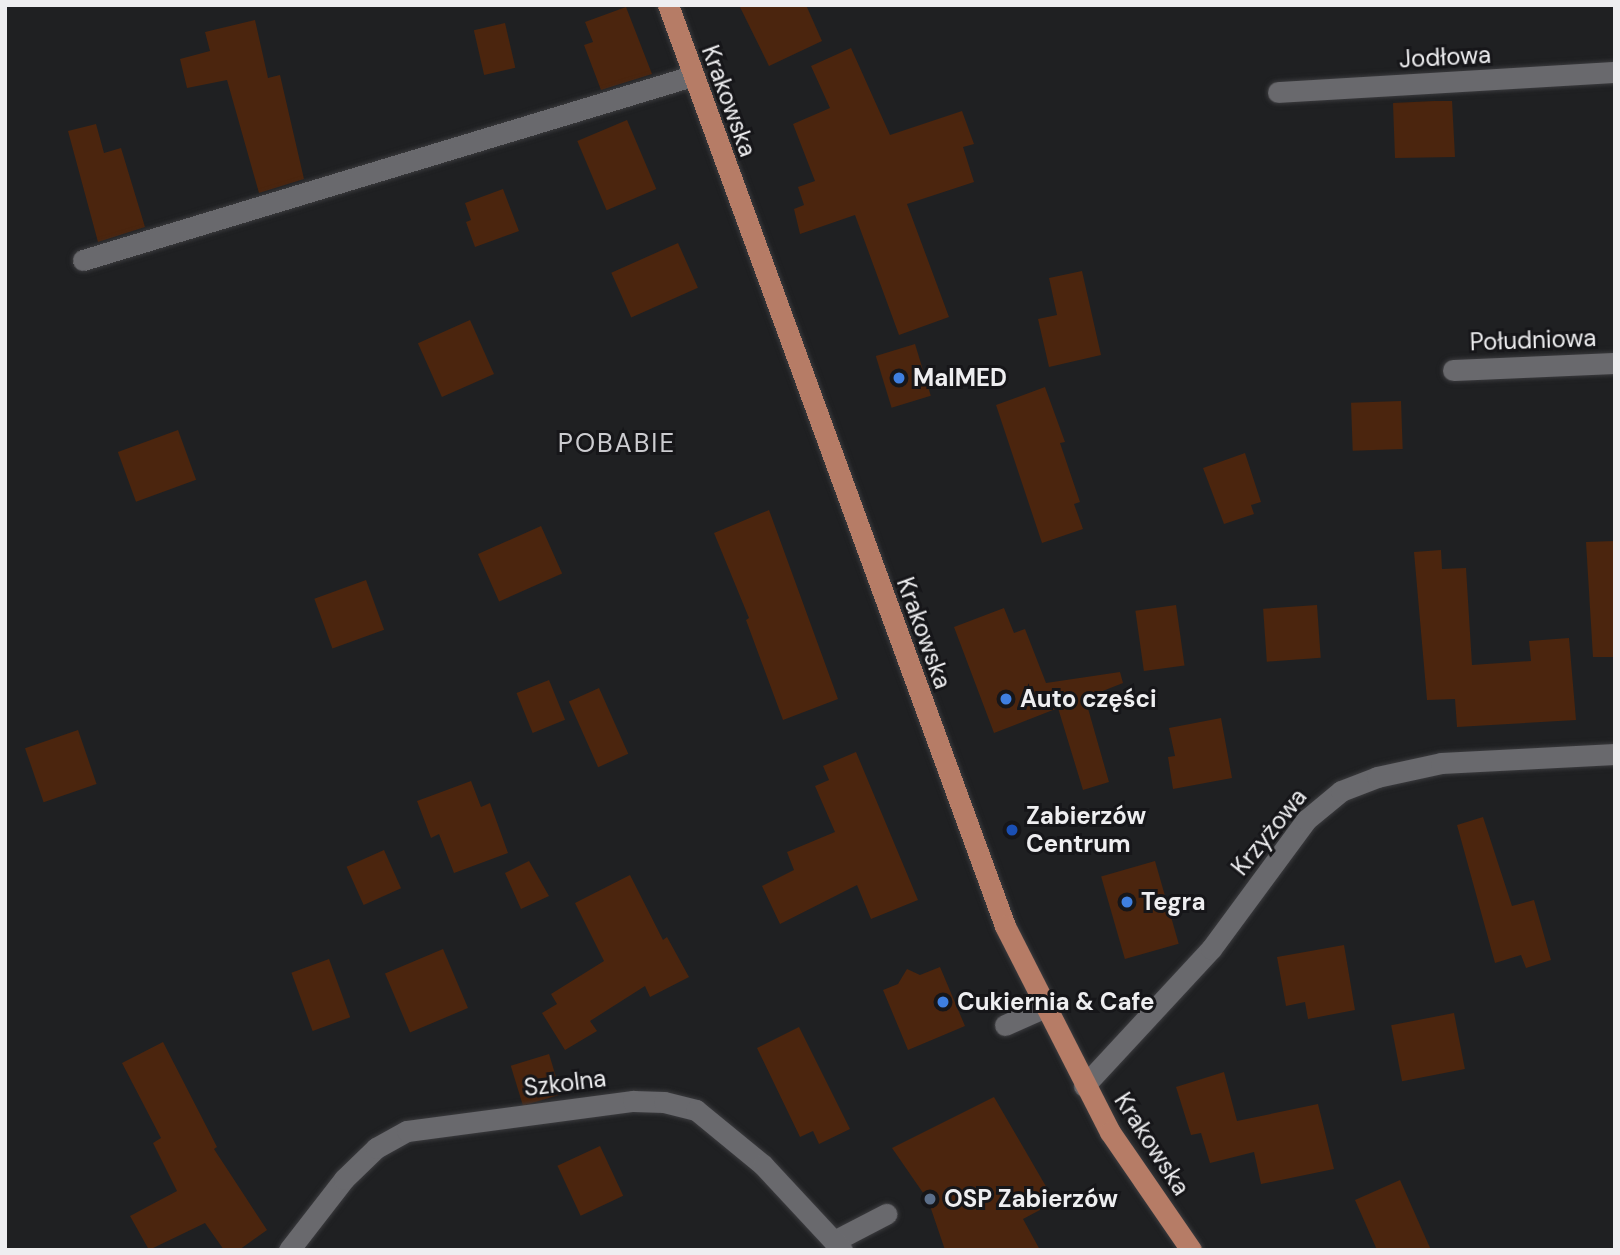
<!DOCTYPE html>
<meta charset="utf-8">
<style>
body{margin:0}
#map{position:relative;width:1620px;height:1255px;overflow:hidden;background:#1f2022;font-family:"DM Sans",sans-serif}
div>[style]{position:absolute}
.building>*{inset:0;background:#4b250e;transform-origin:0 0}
.roads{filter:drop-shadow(0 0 2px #3b3b3e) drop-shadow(0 0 2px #3b3b3e)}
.minor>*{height:21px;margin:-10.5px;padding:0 10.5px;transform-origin:10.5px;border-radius:10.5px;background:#69696d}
.major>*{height:21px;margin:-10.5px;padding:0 10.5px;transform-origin:10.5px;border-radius:10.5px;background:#b67c66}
.dots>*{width:19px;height:19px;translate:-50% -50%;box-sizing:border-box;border:4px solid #161619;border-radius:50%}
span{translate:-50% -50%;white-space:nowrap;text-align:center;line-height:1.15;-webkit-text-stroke:6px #161619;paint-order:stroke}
.street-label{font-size:24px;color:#eeeef0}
.poi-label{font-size:24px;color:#eeeef0;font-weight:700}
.left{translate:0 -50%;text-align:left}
.neighbourhood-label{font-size:26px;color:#ccccd0;letter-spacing:2px}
.frame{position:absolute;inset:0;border:7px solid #eeeef0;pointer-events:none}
</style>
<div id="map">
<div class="building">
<div style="clip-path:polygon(739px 5px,806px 5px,822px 41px,769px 66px)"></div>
<div style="clip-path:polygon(626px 7px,652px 74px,601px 90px,584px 45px,593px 42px,585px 22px)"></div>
<div style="clip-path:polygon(255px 20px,268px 78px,280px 75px,304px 179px,259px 193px,227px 80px,187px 88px,180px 59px,210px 51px,205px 32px)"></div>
<div style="left:505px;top:23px;width:46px;height:32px;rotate:77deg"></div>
<div style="clip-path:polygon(851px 48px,890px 135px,962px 111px,974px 144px,963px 147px,974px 182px,907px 204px,949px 317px,899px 335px,855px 215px,800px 234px,794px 209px,804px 205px,798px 187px,815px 181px,793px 124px,830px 108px,811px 66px)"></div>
<div style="clip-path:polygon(1434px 101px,1452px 101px,1455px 157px,1395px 158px,1393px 103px)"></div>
<div style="left:627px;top:120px;width:75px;height:54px;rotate:67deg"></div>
<div style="clip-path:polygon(96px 124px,104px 153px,121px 148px,145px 227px,98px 242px,68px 131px)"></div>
<div style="clip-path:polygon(503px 189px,519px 231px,475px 247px,466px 222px,471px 220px,465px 203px)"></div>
<div style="left:678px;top:243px;width:49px;height:73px;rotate:66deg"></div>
<div style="clip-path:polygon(1082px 271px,1101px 355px,1049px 367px,1038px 319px,1057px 315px,1049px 278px)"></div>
<div style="left:470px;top:320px;width:59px;height:57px;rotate:66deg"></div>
<div style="left:915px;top:344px;width:54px;height:41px;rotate:73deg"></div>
<div style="clip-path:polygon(1045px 387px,1065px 442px,1060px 443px,1080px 502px,1074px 504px,1083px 529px,1042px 543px,996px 405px)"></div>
<div style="left:1401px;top:401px;width:48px;height:50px;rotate:88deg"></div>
<div style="left:178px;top:430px;width:53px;height:64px;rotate:70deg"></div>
<div style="clip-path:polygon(1245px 453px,1261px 502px,1251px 505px,1254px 514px,1224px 524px,1203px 468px)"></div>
<div style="clip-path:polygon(769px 510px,838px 699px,783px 720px,746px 620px,749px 618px,714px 533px)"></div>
<div style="left:541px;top:526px;width:52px;height:69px;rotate:66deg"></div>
<div style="clip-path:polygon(1615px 541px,1615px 657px,1593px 657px,1586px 542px)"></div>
<div style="clip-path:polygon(1441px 550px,1442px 569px,1466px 568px,1472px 665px,1531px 661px,1529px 641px,1569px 638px,1576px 720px,1457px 727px,1455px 699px,1427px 700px,1414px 552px)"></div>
<div style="left:366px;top:580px;width:53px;height:55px;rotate:70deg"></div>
<div style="left:1176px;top:605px;width:61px;height:41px;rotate:82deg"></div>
<div style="left:1317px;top:605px;width:53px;height:54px;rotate:86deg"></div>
<div style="clip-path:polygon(1004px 608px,1014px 633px,1025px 629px,1046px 683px,1120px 672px,1123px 683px,1085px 698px,1109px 782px,1083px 790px,1058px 708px,994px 733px,954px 627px)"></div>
<div style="left:549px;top:680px;width:43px;height:35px;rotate:68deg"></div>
<div style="left:599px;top:688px;width:72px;height:33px;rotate:66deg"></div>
<div style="clip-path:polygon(1221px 718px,1232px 778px,1173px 789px,1168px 757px,1175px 756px,1169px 728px)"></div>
<div style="left:78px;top:730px;width:57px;height:56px;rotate:71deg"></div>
<div style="clip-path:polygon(856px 752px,918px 900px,871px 919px,857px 885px,780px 924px,762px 886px,794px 870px,787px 852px,835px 832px,815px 786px,829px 780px,823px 766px)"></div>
<div style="clip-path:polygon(471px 781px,481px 807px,490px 803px,508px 853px,454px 873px,439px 834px,431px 838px,417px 801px)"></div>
<div style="clip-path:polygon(1483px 817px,1512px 906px,1534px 900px,1551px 960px,1526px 968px,1521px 955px,1495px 963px,1457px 825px)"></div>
<div style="left:384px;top:850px;width:42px;height:41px;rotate:66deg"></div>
<div style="clip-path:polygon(529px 861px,549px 896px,521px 909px,505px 873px)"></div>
<div style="left:1155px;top:861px;width:86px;height:56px;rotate:74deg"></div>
<div style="clip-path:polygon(630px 875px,663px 940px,667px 937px,689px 977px,650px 997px,645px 986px,590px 1021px,597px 1031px,565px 1050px,542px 1013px,557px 1004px,551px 994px,604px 961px,575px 903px)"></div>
<div style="clip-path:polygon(1344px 945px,1355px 1010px,1308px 1019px,1305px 1002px,1286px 1006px,1277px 957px)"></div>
<div style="left:443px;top:949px;width:64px;height:63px;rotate:67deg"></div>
<div style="left:329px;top:959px;width:62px;height:40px;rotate:70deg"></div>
<div style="clip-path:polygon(940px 967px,965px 1026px,908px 1050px,883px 990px,898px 984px,907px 969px,920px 975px)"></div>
<div style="left:1454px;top:1013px;width:57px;height:64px;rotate:79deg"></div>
<div style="clip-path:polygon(799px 1027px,850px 1129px,819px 1144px,813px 1131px,800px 1137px,757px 1048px)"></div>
<div style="clip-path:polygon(163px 1042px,217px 1147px,214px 1149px,267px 1230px,239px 1250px,224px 1250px,205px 1223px,149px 1250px,130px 1216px,177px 1191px,153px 1143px,161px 1138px,122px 1063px)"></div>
<div style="left:549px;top:1054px;width:42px;height:40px;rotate:73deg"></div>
<div style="clip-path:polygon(1224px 1072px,1237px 1121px,1318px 1104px,1334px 1169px,1261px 1184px,1254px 1152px,1210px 1163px,1201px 1133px,1191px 1135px,1176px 1087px)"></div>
<div style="clip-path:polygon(994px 1097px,1055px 1202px,1023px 1219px,1040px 1250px,945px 1250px,928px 1200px,892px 1148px)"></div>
<div style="left:600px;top:1146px;width:55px;height:47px;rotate:65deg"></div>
<div style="clip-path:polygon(1400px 1180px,1431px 1250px,1377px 1250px,1355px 1200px)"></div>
</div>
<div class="roads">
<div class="minor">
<div style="left:1278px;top:92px;width:338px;rotate:-3.4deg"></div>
<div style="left:83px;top:260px;width:636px;rotate:-16.81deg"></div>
<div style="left:1453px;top:370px;width:162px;rotate:-2.5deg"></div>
<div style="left:1005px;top:1025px;width:42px;rotate:-24.1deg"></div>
<div style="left:1084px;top:1086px;width:187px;rotate:-47.2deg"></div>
<div style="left:1211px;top:949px;width:160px;rotate:-53.6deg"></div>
<div style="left:1306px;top:820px;width:45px;rotate:-39.6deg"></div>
<div style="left:1341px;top:791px;width:39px;rotate:-21deg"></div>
<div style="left:1377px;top:777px;width:66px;rotate:-12.3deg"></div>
<div style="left:1441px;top:763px;width:174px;rotate:-3deg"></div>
<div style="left:834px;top:1241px;width:59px;rotate:-27.4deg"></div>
<div style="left:289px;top:1250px;width:90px;rotate:-52.2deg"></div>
<div style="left:344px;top:1179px;width:45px;rotate:-44.1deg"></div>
<div style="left:376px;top:1148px;width:35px;rotate:-29deg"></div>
<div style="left:407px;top:1131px;width:228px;rotate:-7.6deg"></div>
<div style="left:633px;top:1101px;width:31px;rotate:2deg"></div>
<div style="left:664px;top:1102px;width:33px;rotate:14deg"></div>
<div style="left:696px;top:1110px;width:87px;rotate:39.4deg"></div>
<div style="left:763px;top:1165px;width:116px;rotate:47.1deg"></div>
</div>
<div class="major">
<div style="left:668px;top:5px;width:981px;rotate:69.9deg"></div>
<div style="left:1005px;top:926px;width:231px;rotate:63deg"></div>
<div style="left:1110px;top:1132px;width:143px;rotate:55.5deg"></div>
</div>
</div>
<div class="dots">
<div style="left:899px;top:378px;background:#3f7fe0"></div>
<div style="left:1006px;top:699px;background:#3f7fe0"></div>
<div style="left:1012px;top:830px;background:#1a4fb4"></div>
<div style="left:1127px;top:902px;background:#3f7fe0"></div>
<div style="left:943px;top:1002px;background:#3f7fe0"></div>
<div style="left:930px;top:1199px;background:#5c6f8a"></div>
</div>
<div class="street-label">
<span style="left:1445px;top:57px;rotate:-3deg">Jodłowa</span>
<span style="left:729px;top:101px;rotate:70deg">Krakowska</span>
<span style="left:1533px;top:340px;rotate:-2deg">Południowa</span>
<span style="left:924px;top:633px;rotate:70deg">Krakowska</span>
<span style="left:1269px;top:832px;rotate:-51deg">Krzyżowa</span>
<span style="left:565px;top:1083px;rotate:-7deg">Szkolna</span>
<span style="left:1152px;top:1144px;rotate:57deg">Krakowska</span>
</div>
<div class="poi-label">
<span class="left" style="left:913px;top:378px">MalMED</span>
<span class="left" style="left:1020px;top:699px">Auto części</span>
<span class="left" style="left:1026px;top:830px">Zabierzów<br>Centrum</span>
<span class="left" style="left:1141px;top:902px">Tegra</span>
<span class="left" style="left:957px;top:1002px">Cukiernia &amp; Cafe</span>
<span class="left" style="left:944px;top:1199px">OSP Zabierzów</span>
</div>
<div class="neighbourhood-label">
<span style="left:617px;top:444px">POBABIE</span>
</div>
<div class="frame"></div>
</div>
